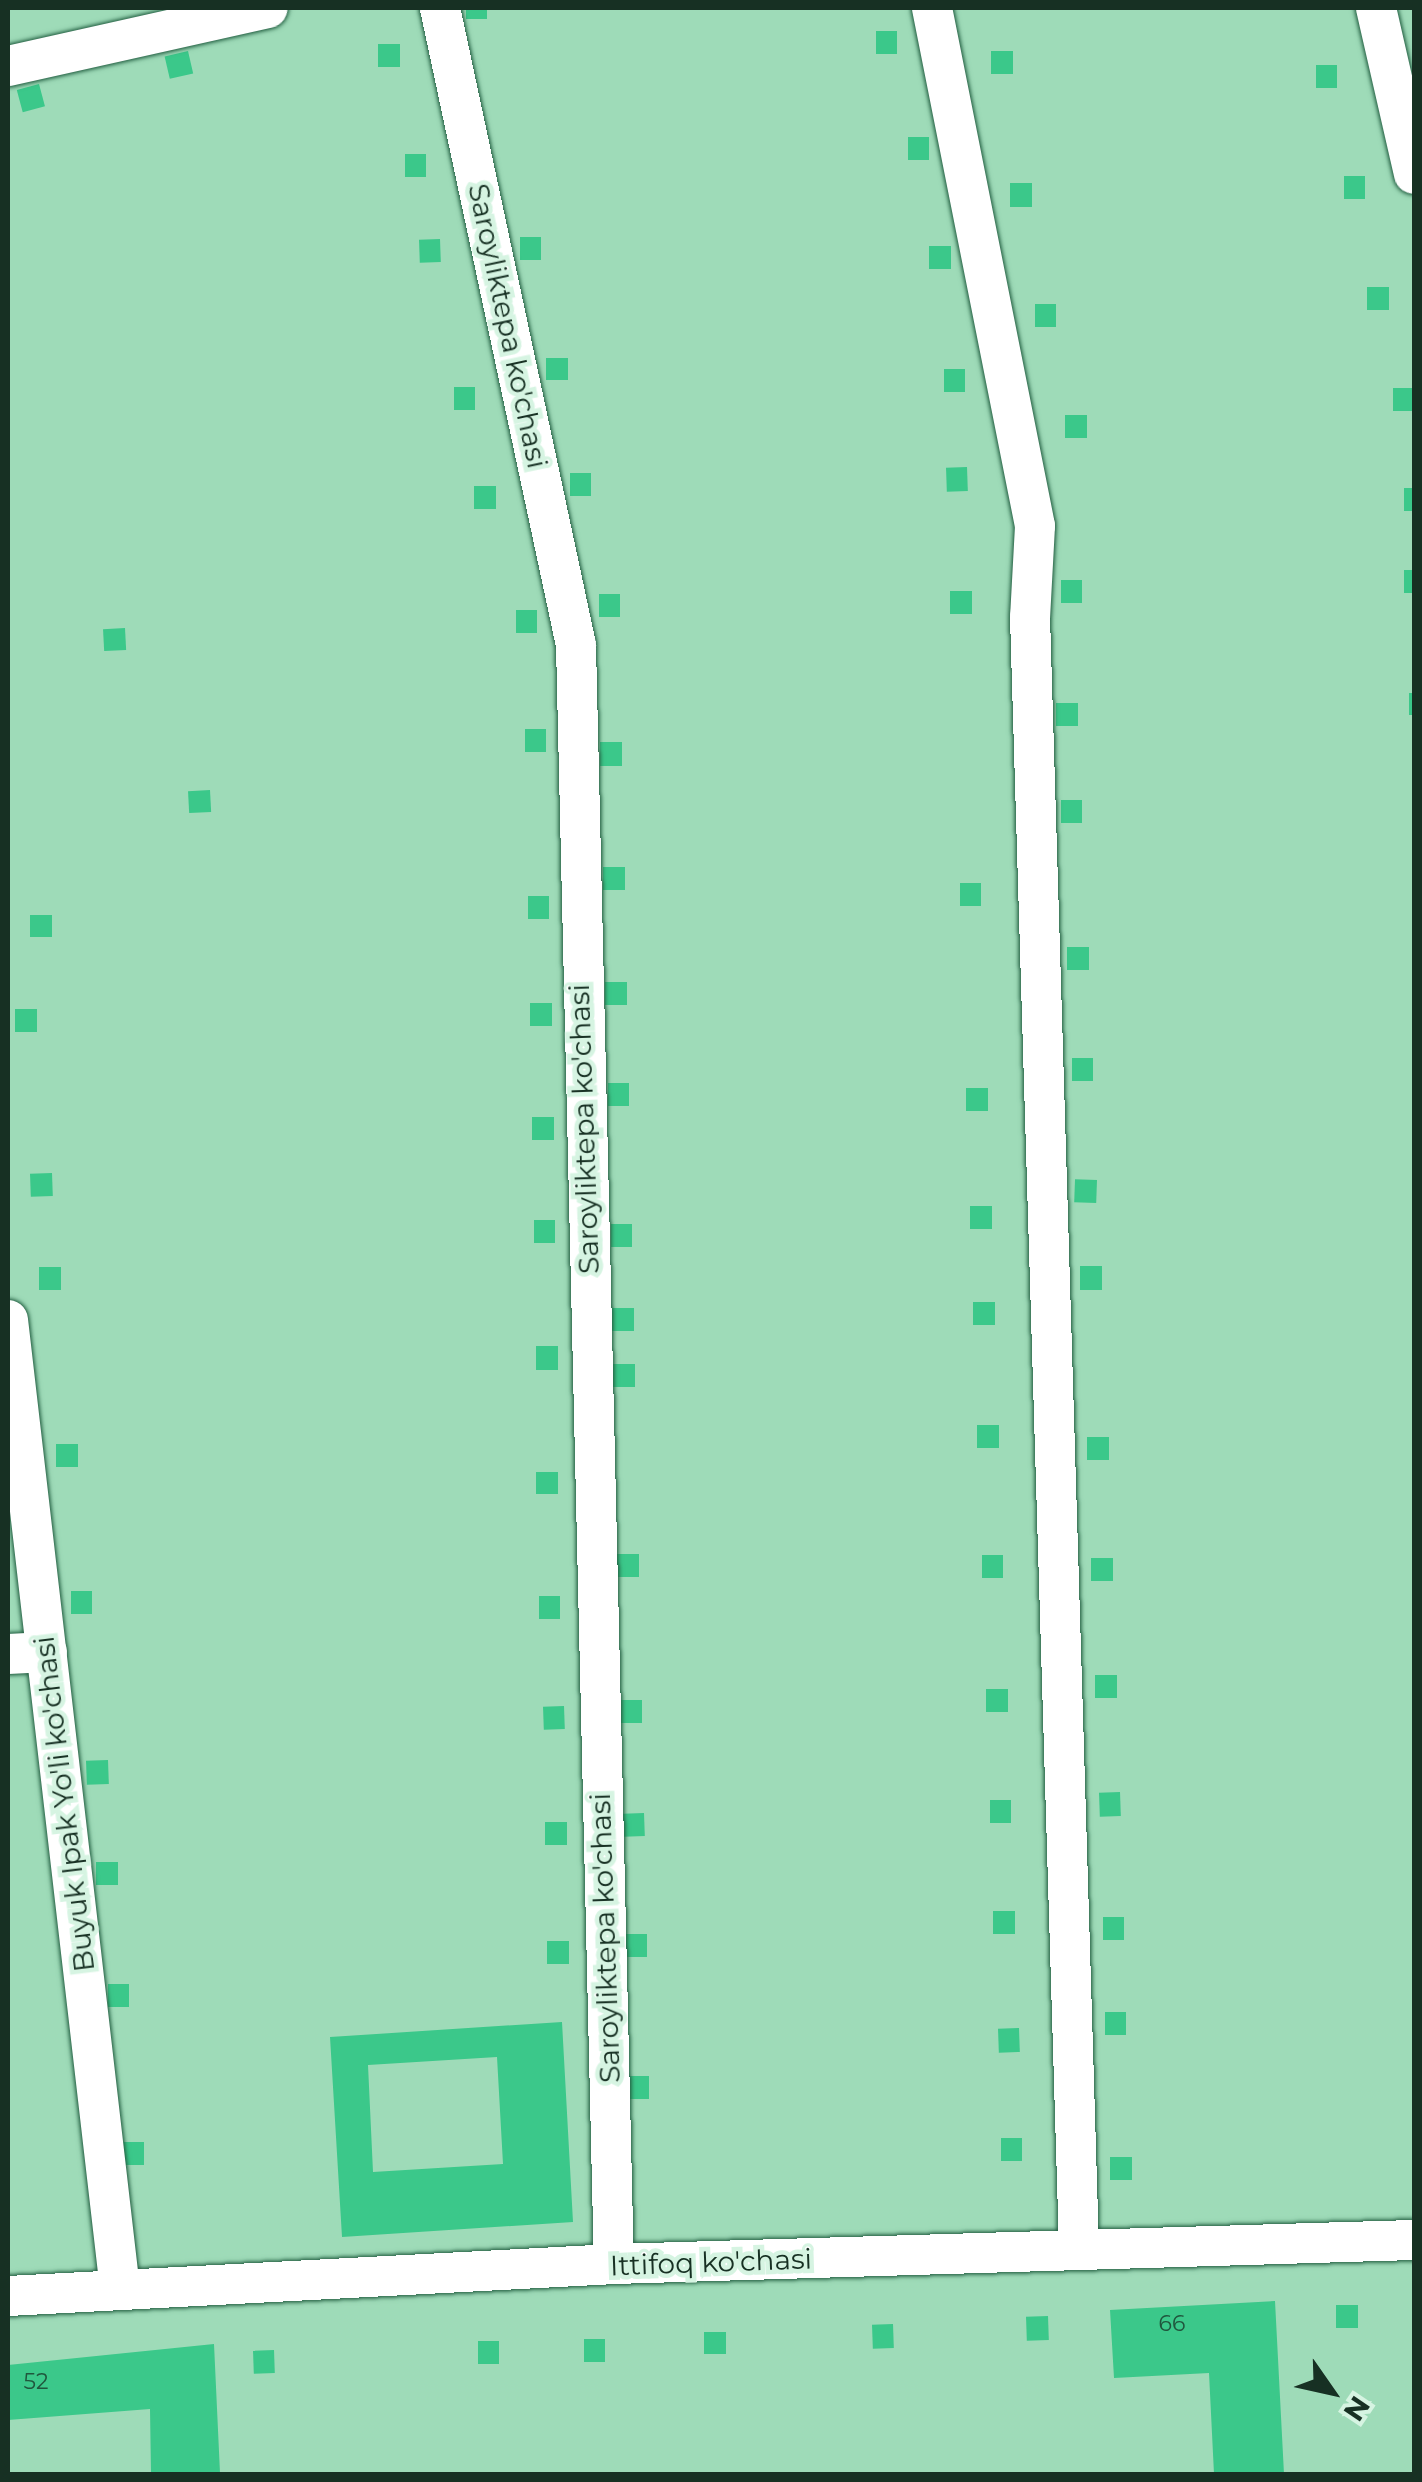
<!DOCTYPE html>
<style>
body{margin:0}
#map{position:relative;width:1422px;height:2482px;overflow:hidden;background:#9edbb8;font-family:Montserrat,sans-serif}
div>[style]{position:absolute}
.building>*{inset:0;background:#3bc88a;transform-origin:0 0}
.roads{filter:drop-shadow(0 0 2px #225e41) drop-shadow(0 0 2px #225e41)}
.street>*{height:40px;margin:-20px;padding:0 20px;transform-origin:20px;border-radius:20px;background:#fff}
span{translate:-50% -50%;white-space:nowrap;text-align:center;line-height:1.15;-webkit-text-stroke:9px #d6f4e2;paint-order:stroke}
.number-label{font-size:22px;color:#20563d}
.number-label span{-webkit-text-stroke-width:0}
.street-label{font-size:28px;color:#173023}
.frame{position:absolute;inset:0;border:10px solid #173023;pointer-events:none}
.north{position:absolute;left:1282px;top:2342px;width:100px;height:100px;-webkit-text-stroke:8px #d6f4e2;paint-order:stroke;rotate:124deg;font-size:28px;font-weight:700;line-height:40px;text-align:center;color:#173023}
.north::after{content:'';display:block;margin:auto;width:35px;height:45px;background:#173023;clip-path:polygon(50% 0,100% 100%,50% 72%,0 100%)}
</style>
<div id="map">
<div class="building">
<div style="left:466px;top:8px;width:21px;height:11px"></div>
<div style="left:876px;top:31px;width:21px;height:23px"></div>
<div style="left:400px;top:44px;width:23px;height:22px;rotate:90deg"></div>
<div style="left:188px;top:51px;width:23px;height:24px;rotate:77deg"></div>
<div style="left:1013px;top:51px;width:23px;height:22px;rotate:90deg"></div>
<div style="left:1316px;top:65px;width:21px;height:23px"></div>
<div style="left:39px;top:84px;width:23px;height:23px;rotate:75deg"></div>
<div style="left:908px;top:137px;width:21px;height:23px"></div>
<div style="left:405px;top:154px;width:21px;height:23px"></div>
<div style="left:1344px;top:176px;width:21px;height:23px"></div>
<div style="left:1032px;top:183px;width:24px;height:22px;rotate:90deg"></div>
<div style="left:520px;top:237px;width:21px;height:23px"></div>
<div style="left:440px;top:239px;width:23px;height:21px;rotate:88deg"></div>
<div style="left:929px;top:246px;width:22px;height:23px"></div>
<div style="left:1367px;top:287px;width:22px;height:23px"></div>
<div style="left:1035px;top:304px;width:21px;height:23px"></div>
<div style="left:546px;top:358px;width:22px;height:22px"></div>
<div style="left:944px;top:369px;width:21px;height:23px"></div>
<div style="left:454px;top:387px;width:21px;height:23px"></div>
<div style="left:1393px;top:388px;width:21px;height:23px"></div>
<div style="left:1087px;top:415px;width:23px;height:22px;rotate:90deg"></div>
<div style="left:967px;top:467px;width:24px;height:21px;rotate:88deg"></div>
<div style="left:591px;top:473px;width:23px;height:21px;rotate:90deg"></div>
<div style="left:496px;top:486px;width:23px;height:22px;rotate:90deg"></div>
<div style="left:1414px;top:488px;width:23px;height:10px;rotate:90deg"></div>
<div style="left:1404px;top:570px;width:10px;height:23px"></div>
<div style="left:1082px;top:580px;width:23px;height:21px;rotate:90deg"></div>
<div style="left:950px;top:591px;width:22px;height:23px"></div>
<div style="left:620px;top:594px;width:23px;height:21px;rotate:90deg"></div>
<div style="left:537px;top:610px;width:23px;height:21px;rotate:90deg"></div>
<div style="left:125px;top:628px;width:22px;height:22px;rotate:87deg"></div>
<div style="left:1409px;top:693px;width:5px;height:22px"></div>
<div style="left:1056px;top:703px;width:22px;height:23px"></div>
<div style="left:525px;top:729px;width:21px;height:23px"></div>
<div style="left:622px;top:742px;width:24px;height:22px;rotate:90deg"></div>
<div style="left:210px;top:790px;width:22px;height:22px;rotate:87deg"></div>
<div style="left:1082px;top:800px;width:23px;height:21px;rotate:90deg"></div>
<div style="left:625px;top:867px;width:23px;height:22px;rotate:90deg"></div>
<div style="left:960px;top:883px;width:21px;height:23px"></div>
<div style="left:528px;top:896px;width:21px;height:23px"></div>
<div style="left:30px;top:915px;width:22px;height:22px"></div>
<div style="left:1089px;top:947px;width:23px;height:22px;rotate:90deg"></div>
<div style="left:605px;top:982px;width:22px;height:23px"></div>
<div style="left:530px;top:1003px;width:22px;height:23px"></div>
<div style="left:15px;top:1009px;width:22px;height:23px"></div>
<div style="left:1072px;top:1058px;width:21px;height:23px"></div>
<div style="left:608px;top:1083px;width:21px;height:23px"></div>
<div style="left:966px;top:1088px;width:22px;height:23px"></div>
<div style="left:532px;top:1117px;width:22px;height:23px"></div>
<div style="left:52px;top:1173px;width:23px;height:22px;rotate:88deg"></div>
<div style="left:1097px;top:1180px;width:23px;height:22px;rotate:92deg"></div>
<div style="left:970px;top:1206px;width:22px;height:23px"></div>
<div style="left:534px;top:1220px;width:21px;height:23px"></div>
<div style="left:611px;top:1224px;width:21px;height:23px"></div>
<div style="left:1102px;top:1266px;width:24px;height:22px;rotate:90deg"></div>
<div style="left:39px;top:1267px;width:22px;height:23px"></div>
<div style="left:995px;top:1302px;width:23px;height:22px;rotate:90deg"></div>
<div style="left:634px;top:1308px;width:23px;height:22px;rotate:90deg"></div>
<div style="left:558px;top:1346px;width:24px;height:22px;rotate:90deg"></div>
<div style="left:635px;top:1364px;width:23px;height:22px;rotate:90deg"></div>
<div style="left:977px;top:1425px;width:22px;height:23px"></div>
<div style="left:1087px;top:1437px;width:22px;height:23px"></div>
<div style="left:78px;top:1444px;width:23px;height:22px;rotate:90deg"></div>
<div style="left:536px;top:1472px;width:22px;height:22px"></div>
<div style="left:639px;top:1554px;width:23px;height:22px;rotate:90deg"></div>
<div style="left:1003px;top:1555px;width:23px;height:21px;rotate:90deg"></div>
<div style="left:1113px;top:1558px;width:23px;height:22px;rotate:90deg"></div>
<div style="left:92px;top:1591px;width:23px;height:21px;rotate:90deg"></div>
<div style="left:539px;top:1596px;width:21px;height:23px"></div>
<div style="left:1117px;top:1675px;width:23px;height:22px;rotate:90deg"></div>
<div style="left:986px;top:1689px;width:22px;height:23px"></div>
<div style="left:642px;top:1700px;width:23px;height:22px;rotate:90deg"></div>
<div style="left:564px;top:1706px;width:23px;height:21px;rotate:88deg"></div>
<div style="left:108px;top:1760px;width:24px;height:22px;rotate:88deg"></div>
<div style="left:1120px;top:1792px;width:24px;height:21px;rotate:88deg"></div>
<div style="left:1011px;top:1800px;width:23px;height:21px;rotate:90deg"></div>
<div style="left:644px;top:1813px;width:23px;height:21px;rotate:88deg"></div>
<div style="left:567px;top:1822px;width:23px;height:22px;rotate:90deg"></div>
<div style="left:96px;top:1862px;width:22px;height:23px"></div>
<div style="left:1015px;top:1911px;width:23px;height:22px;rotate:90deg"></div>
<div style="left:1103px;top:1917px;width:21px;height:23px"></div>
<div style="left:647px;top:1934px;width:23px;height:22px;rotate:90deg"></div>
<div style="left:547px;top:1941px;width:22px;height:23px"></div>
<div style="left:129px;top:1984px;width:23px;height:21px;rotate:90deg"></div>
<div style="left:1105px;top:2012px;width:21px;height:23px"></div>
<div style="clip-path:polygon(evenodd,562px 2022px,573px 2222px,342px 2237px,330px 2037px,562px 2022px,497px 2057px,503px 2164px,373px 2172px,368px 2065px,497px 2057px)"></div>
<div style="left:1019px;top:2028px;width:24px;height:21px;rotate:88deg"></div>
<div style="left:628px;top:2076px;width:21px;height:23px"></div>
<div style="left:1001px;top:2138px;width:21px;height:23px"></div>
<div style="left:123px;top:2142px;width:21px;height:23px"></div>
<div style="left:1132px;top:2157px;width:23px;height:22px;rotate:90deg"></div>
<div style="clip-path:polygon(1275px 2301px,1284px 2474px,1214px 2474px,1209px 2373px,1114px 2378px,1110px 2310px)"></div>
<div style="left:1336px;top:2305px;width:22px;height:23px"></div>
<div style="left:1048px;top:2316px;width:24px;height:22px;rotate:88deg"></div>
<div style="left:893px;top:2324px;width:24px;height:21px;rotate:88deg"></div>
<div style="left:704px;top:2332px;width:22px;height:22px"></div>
<div style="left:584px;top:2339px;width:21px;height:23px"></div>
<div style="left:478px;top:2341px;width:21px;height:23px"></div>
<div style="clip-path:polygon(214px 2344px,220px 2473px,151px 2474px,150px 2409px,8px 2420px,8px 2365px)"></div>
<div style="left:274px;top:2350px;width:23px;height:21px;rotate:88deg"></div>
</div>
<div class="roads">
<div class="street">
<div style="left:440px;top:8px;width:651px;rotate:77.95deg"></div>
<div style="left:576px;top:645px;width:1619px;rotate:88.66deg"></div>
<div style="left:932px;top:8px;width:528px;rotate:78.75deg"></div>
<div style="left:1035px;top:526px;width:91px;rotate:93.1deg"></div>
<div style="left:1030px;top:617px;width:1634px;rotate:88.28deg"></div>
<div style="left:1376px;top:8px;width:170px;rotate:77.1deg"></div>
<div style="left:8px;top:66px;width:266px;rotate:-12.6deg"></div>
<div style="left:8px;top:1320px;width:975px;rotate:83.41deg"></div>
<div style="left:8px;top:1654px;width:39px;rotate:-3deg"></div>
<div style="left:8px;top:2296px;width:607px;rotate:-3.02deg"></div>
<div style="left:614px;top:2264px;width:800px;rotate:-1.72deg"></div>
</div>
</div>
<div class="number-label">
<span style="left:1172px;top:2324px">66</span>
<span style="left:36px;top:2382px">52</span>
</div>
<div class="street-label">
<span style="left:508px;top:326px;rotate:78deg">Saroyliktepa ko'chasi</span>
<span style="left:584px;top:1129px;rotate:-92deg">Saroyliktepa ko'chasi</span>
<span style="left:64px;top:1804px;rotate:-97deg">Buyuk Ipak Yo'li ko'chasi</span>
<span style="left:605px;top:1938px;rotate:-92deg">Saroyliktepa ko'chasi</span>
<span style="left:711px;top:2262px;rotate:-2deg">Ittifoq ko'chasi</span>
</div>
<div class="frame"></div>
<div class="north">N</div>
</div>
